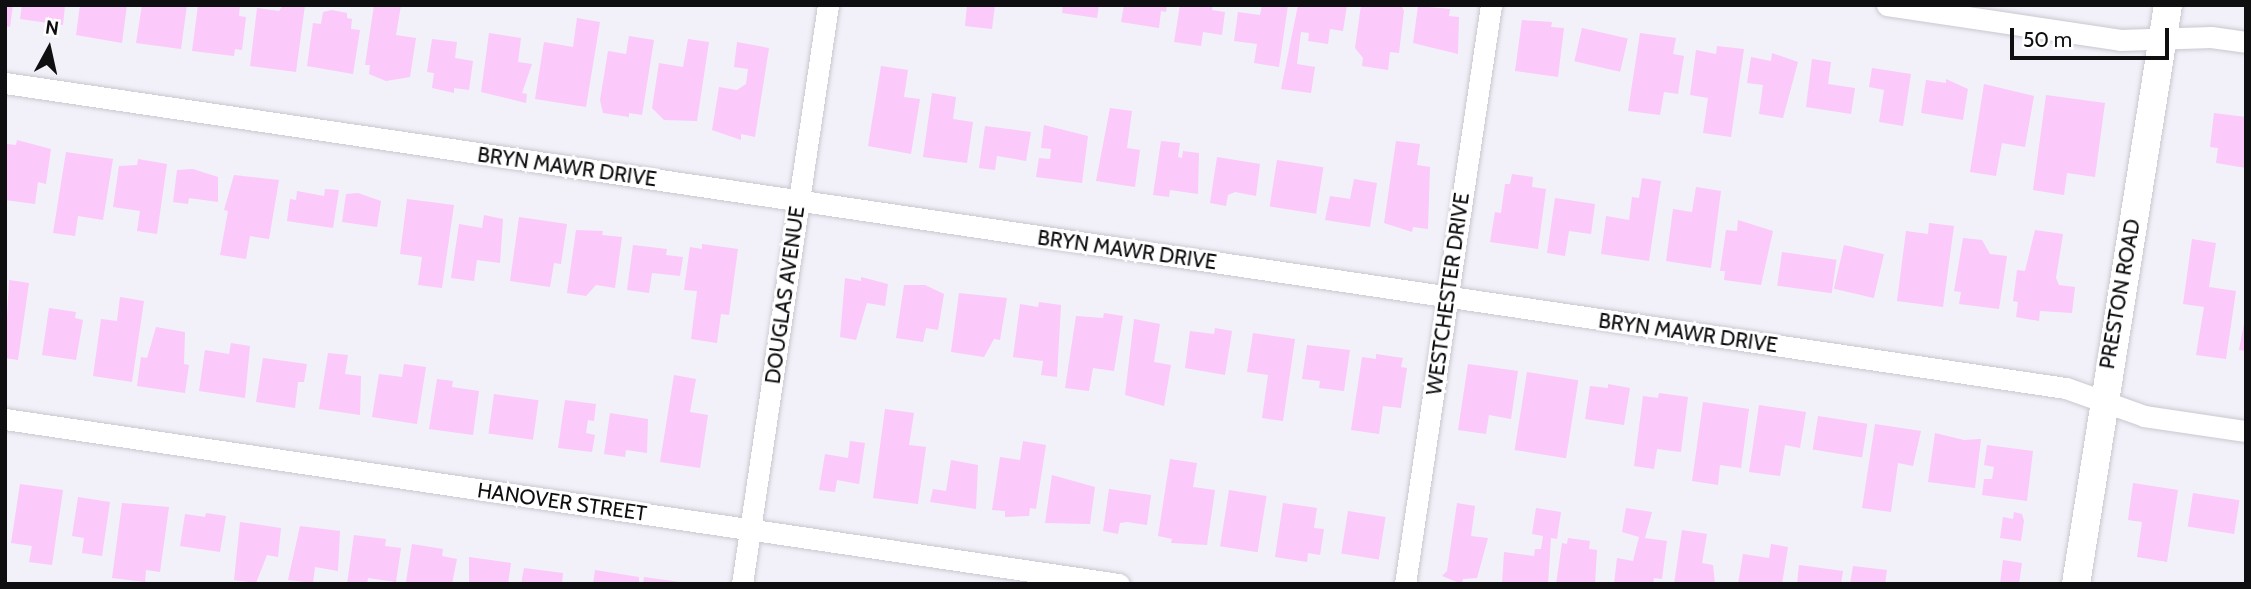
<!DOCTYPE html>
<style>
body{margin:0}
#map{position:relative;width:2251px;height:589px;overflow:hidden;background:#f2f1f9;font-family:Cabin,sans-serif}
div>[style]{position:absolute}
.building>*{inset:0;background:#fbc9fa;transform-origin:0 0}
.roads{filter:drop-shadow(0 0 2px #c9c8d0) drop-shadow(0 0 2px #c9c8d0)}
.minor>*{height:21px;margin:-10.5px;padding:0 10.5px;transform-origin:10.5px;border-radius:10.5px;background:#fff}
.major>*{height:28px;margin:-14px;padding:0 14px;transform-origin:14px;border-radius:14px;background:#fff}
span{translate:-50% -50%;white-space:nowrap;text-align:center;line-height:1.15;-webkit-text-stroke:6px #fff;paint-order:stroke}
.street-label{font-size:21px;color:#0f0e11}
.frame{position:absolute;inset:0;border:7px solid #0f0e11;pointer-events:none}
.north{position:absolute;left:14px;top:14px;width:70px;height:70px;-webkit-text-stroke:5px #fff;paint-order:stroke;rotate:8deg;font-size:19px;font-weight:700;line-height:28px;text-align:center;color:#0f0e11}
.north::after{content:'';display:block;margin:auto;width:24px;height:32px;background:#0f0e11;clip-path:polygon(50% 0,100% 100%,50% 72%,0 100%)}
.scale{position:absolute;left:2010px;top:28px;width:159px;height:32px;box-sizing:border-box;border:4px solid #0f0e11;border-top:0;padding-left:9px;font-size:21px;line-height:24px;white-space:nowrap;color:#0f0e11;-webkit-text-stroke:5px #fff;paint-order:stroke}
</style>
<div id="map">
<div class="building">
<div style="clip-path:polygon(5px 5px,13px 5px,10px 27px,5px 26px)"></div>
<div style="clip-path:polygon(22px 5px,65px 5px,63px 25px,20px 19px)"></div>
<div style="clip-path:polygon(80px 5px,127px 5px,122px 43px,76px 35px)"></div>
<div style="clip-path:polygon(142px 5px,187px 5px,181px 49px,136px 43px)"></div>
<div style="clip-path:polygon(198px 5px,240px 5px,239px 16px,246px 17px,242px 50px,235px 49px,234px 56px,192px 51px)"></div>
<div style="clip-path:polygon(283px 5px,305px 5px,296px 72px,250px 66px,257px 8px,279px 11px)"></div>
<div style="clip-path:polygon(374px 5px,401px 5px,396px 35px,416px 38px,410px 77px,386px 81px,369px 74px,370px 65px,365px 65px)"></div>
<div style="clip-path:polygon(967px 5px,995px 5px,992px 29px,965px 26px)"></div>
<div style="clip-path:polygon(1063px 5px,1099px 5px,1097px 18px,1062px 13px)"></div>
<div style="clip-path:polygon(1124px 5px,1167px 5px,1166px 12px,1161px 11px,1159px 28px,1121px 22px)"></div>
<div style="clip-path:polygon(1180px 5px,1213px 5px,1212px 10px,1225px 12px,1222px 35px,1203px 32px,1201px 46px,1174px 42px)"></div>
<div style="clip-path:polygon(1262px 5px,1288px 5px,1279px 67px,1254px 63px,1257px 44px,1234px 41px,1238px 12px,1260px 15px)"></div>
<div style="clip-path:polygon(1298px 5px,1347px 5px,1343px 31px,1330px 29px,1328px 44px,1308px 41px,1309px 33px,1301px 32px,1297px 64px,1315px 67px,1311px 93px,1281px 89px)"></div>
<div style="clip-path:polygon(1361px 5px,1401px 5px,1404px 11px,1399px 53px,1390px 52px,1388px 70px,1362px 66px,1363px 58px,1355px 48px)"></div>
<div style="clip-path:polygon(1418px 6px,1450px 9px,1449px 16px,1459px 17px,1458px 54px,1413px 43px)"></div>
<div style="clip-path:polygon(332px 10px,347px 13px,347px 18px,352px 19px,351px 29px,360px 30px,353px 74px,307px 66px,313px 23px,321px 24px,323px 12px)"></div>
<div style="clip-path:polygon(577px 18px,600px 22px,586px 107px,535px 99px,544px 42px,573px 47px)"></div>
<div style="clip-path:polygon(1522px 20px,1552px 22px,1551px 27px,1564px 28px,1558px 77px,1515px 71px)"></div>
<div style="left:1582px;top:28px;width:47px;height:34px;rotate:13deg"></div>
<div style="clip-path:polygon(489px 33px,521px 38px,518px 62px,532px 64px,522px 93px,527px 94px,526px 103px,481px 92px)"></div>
<div style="clip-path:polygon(1640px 33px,1676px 38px,1673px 54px,1684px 56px,1678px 94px,1664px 92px,1660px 115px,1628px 111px)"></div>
<div style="clip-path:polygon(629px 36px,654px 40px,642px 115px,629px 113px,629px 117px,603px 113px,600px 100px,608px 51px,626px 54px)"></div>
<div style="clip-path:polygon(432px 39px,457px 42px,455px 58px,473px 61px,469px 90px,454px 88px,454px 93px,432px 88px,434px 73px,427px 72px)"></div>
<div style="clip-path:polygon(688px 39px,709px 42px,697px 121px,664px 120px,652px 108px,659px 63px,683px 67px)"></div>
<div style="clip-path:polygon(737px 42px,769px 48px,755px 137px,741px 134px,741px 140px,712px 130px,719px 87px,737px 90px,746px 84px,748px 69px,734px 67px)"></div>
<div style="clip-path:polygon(1717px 46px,1744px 49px,1731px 137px,1703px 133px,1708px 98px,1690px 95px,1696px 50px,1716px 54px)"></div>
<div style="clip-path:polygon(1772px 53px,1798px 62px,1783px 118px,1759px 114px,1763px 85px,1747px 83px,1751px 57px,1771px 61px)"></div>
<div style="clip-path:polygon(1812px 59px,1831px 62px,1828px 84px,1855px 88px,1851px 114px,1806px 107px)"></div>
<div style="clip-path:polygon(881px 66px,908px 70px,904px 97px,920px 99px,911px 154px,868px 146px)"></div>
<div style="clip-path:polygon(1872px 68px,1911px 74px,1903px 126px,1879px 122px,1884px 90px,1869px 87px)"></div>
<div style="clip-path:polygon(1946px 79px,1968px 89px,1963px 120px,1921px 113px,1926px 80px,1946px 83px)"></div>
<div style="clip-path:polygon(1984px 84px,2034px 96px,2025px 147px,2002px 143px,1996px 176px,1970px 172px)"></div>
<div style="clip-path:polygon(932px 93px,956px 97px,953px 119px,973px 122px,967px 163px,923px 157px)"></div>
<div style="clip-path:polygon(2046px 95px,2105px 103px,2095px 177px,2067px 173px,2064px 195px,2033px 190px)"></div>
<div style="clip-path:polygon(1110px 108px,1132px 111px,1127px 148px,1140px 150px,1135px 187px,1096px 181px)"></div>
<div style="clip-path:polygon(2214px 113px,2246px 117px,2246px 168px,2216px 163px,2218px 148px,2210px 147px)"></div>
<div style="clip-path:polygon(1044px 125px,1088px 136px,1082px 183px,1036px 177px,1039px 158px,1050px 159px,1051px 149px,1041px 148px)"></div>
<div style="clip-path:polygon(985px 126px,1031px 132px,1026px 161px,997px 156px,995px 170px,979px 168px)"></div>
<div style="clip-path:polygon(17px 140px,51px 149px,46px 184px,38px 182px,35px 204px,5px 200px,7px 144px,16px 145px)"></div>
<div style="clip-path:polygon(1161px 141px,1180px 143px,1178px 157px,1182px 158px,1183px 151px,1199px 153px,1198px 194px,1170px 190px,1169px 197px,1153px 195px)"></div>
<div style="clip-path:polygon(1396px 141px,1420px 144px,1417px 165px,1430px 167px,1428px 229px,1413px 227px,1412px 232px,1384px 223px)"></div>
<div style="clip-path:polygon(66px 152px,113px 159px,103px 220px,78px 216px,75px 236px,53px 233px)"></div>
<div style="clip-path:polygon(1217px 157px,1260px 164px,1256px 196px,1235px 192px,1228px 195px,1226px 206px,1210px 203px)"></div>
<div style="clip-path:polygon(138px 159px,167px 164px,157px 234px,137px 231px,140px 211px,113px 207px,119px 166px,137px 165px)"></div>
<div style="left:1277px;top:160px;width:47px;height:47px;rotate:9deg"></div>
<div style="clip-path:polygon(193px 169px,218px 177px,218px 202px,189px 198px,188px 204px,173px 202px,177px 170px)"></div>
<div style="clip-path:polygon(1512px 174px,1533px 177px,1532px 187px,1546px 189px,1538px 249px,1490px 242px,1495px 212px,1501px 213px,1505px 184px,1510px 184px)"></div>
<div style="clip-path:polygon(234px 175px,279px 180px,269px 239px,250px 236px,246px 259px,220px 255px,228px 211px,224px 210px)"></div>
<div style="clip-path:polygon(1642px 178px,1661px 181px,1649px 261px,1601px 254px,1606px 216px,1629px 220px,1632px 197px,1639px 198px)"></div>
<div style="clip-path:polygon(1354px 179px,1377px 183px,1370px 227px,1325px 220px,1330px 196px,1350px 199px)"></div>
<div style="clip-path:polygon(1696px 187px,1721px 191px,1711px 268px,1666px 261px,1673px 209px,1692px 212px)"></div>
<div style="clip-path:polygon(325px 189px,339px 190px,333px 228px,287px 221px,290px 199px,296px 200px,297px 191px,324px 196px)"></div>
<div style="clip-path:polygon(358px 193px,381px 201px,377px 227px,342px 222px,346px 194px)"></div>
<div style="clip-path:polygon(1555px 198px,1595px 204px,1591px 234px,1569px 231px,1565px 256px,1547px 253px)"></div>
<div style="clip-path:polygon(407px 199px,454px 205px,442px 288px,418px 285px,422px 257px,400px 254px)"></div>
<div style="clip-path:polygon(484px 215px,503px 219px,500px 263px,477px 260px,474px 281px,451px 278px,459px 224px,482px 228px)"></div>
<div style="clip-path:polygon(519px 217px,567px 224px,561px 264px,554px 263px,550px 287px,510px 281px)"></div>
<div style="clip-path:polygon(1738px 220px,1773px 231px,1761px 285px,1724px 280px,1725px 271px,1720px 271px,1726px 230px,1737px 231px)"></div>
<div style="clip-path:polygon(1929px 223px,1954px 226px,1943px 307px,1897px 301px,1906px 231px,1928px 234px)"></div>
<div style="clip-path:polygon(576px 230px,603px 231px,602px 235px,622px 237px,615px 288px,596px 285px,586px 296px,567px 293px)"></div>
<div style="clip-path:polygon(2035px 230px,2063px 234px,2056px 278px,2059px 285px,2075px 287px,2072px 313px,2040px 311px,2039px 321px,2016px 317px,2018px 302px,2013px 301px,2017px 270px,2025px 271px)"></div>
<div style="clip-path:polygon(1963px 238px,1982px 240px,1990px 254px,2007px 256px,1999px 309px,1959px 304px,1961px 292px,1954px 291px)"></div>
<div style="clip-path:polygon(2192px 239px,2216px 243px,2209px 287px,2236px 291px,2226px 359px,2196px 355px,2204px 307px,2183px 304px)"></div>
<div style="clip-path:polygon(702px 244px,738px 249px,729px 315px,721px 314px,717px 343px,691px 339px,697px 291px,684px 290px,690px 247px,702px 249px)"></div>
<div style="clip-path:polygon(633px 245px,667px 249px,666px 255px,683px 257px,680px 276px,652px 273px,649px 293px,627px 290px)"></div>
<div style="left:1844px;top:245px;width:41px;height:45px;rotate:13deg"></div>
<div style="left:1782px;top:252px;width:55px;height:34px;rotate:8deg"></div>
<div style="clip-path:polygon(861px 277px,888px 284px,885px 306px,867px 303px,856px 340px,840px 337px,845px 278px,861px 281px)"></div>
<div style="clip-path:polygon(9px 280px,29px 283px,18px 360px,5px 358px)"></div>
<div style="clip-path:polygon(904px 285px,925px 285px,944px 294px,938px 330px,926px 328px,923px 342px,896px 338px)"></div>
<div style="clip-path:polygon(959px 293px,1007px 298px,1000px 340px,994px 339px,984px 357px,951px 352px)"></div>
<div style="clip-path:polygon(120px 297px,144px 301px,132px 382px,93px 376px,101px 319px,117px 321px)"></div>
<div style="clip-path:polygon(1039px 302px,1061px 305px,1057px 377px,1041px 375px,1043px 361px,1013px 357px,1020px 304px,1038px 307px)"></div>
<div style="clip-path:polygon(49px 308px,76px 312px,75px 318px,83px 320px,76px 360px,42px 355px)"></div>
<div style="clip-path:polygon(1104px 313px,1123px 316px,1114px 371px,1093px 368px,1089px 391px,1065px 388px,1076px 316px,1103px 318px)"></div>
<div style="clip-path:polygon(2246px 313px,2246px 351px,2239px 350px)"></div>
<div style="clip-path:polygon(1134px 319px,1160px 324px,1154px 362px,1171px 365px,1164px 406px,1125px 395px)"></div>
<div style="clip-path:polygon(156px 327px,185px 332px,184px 364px,189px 365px,185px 393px,137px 386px,141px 357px,147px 358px)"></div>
<div style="clip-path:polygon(1215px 328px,1232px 331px,1225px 375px,1185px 368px,1190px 331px,1214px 334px)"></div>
<div style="clip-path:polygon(1253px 333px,1295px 339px,1283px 421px,1262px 418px,1268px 375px,1247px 372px)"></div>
<div style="clip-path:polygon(231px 343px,250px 346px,245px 398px,199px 391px,205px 350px,229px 354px)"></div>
<div style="clip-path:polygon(1307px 345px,1350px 350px,1344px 391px,1319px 388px,1320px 381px,1302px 379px)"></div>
<div style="clip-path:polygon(328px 353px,348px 355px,345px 374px,361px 376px,360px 415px,319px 409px)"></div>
<div style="clip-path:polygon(1376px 354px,1403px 358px,1401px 367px,1407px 368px,1401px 408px,1383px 406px,1379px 434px,1351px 430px,1362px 357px,1376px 359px)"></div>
<div style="clip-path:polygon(263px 358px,307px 364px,304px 382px,298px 382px,295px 408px,256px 402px)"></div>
<div style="clip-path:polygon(404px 364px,426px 367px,417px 424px,372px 417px,379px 374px,402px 377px)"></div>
<div style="clip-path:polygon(1468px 364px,1518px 371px,1511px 419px,1489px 415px,1486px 434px,1458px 430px)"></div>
<div style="left:1527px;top:372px;width:52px;height:79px;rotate:9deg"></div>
<div style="clip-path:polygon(674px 375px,696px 379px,690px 412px,708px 415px,700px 468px,660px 462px)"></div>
<div style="clip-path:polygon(437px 379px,453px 381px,452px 387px,479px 391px,473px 435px,429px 429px)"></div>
<div style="clip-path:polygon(1608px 384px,1630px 388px,1624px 425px,1585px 419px,1590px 386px,1608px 388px)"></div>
<div style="clip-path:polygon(1659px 393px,1688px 397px,1681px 452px,1657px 449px,1654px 469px,1634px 466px,1643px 396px,1658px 398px)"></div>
<div style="left:494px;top:394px;width:45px;height:40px;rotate:8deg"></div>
<div style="clip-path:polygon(565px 400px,596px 404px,594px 421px,588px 420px,586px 433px,595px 435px,592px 452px,558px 448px)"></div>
<div style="clip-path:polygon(1703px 402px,1749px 409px,1741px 468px,1720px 465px,1718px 485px,1692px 481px)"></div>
<div style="clip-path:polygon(1759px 405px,1806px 412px,1800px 448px,1785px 445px,1780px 476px,1749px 472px)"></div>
<div style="clip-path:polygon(885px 409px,914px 413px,909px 445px,926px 447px,918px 504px,873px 498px)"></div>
<div style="clip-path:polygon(610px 413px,648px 419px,647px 453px,626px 450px,625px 457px,604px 454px)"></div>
<div style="left:1818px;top:416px;width:50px;height:34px;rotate:9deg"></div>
<div style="clip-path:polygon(1875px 424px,1921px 431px,1913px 466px,1898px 463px,1891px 512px,1862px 508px)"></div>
<div style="clip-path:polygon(1935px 433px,1964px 440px,1981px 439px,1975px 488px,1928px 482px)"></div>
<div style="clip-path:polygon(850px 441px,865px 443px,859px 484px,837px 480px,835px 492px,819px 490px,825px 454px,848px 458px)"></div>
<div style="clip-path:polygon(1023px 441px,1046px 445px,1036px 509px,1030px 508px,1029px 516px,1005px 517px,1005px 511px,992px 510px,1000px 457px,1020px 460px)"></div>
<div style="clip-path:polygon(1987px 445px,2033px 451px,2027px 501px,1982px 495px,1984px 479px,1992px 479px,1994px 467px,1984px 465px)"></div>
<div style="clip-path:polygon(1170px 459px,1197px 463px,1193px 487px,1215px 490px,1207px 545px,1171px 543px,1172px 539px,1158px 536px)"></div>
<div style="clip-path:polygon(951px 460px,978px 465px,976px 509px,930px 502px,933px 489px,946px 491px)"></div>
<div style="clip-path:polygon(1052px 475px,1095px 487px,1090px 524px,1045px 523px)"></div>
<div style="clip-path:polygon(2133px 483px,2178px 490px,2167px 562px,2137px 557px,2142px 522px,2128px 520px)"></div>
<div style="clip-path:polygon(20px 484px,63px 490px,52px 565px,29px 562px,32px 546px,11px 543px)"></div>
<div style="clip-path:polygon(1109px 489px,1151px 495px,1147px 525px,1127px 522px,1120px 523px,1118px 534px,1103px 531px)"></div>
<div style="left:1229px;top:490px;width:38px;height:57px;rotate:9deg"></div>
<div style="left:2193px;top:493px;width:47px;height:34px;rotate:9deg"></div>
<div style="clip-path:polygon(78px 497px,110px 502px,102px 556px,82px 553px,84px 538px,72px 536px)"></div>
<div style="clip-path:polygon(122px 503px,169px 507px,160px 572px,146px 570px,145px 582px,112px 578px)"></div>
<div style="clip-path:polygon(1283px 503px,1317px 508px,1314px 528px,1324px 529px,1320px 555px,1308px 553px,1307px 562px,1275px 557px)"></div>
<div style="clip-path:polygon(1457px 503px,1475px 506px,1471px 536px,1488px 538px,1477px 578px,1463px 579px,1462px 584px,1442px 576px,1447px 571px)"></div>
<div style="clip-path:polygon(1536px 508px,1561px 512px,1557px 539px,1551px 538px,1548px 584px,1502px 584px,1504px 552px,1534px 556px,1535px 549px,1541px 549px,1543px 536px,1532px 534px)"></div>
<div style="clip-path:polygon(1626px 508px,1652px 512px,1645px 538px,1667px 541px,1662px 579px,1654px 578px,1653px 584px,1614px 584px,1617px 558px,1633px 561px,1639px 537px,1622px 532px)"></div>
<div style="left:1348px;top:511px;width:38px;height:43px;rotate:9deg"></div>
<div style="clip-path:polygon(2014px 512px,2022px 514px,2024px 521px,2021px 541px,2000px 538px,2003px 517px,2013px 519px)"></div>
<div style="clip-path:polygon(206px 513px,226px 516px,220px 552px,180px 546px,185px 514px,205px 517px)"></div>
<div style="clip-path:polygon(240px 522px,281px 528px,278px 557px,267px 555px,256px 583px,234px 580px)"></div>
<div style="clip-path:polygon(300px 526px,340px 531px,338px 571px,315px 567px,313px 583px,288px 580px)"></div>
<div style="clip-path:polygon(1682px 530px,1707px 534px,1702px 563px,1713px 565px,1715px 584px,1674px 584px)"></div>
<div style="clip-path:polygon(354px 535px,386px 539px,385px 546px,401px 548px,396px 582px,368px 578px,367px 584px,347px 584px)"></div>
<div style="clip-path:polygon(1568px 538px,1590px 541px,1589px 549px,1597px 550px,1595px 584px,1556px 584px,1562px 543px,1567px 544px)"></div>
<div style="clip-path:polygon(412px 544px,443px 549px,442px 556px,457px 559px,452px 584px,406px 582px)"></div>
<div style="clip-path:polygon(1771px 544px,1788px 547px,1782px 584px,1738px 584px,1743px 554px,1769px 558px)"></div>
<div style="clip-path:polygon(469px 557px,511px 563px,508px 584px,469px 584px)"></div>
<div style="clip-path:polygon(2003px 560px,2022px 563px,2019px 584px,2000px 584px)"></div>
<div style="clip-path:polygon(1799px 565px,1843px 571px,1841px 584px,1797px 584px)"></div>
<div style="clip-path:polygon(1853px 566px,1887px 570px,1885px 584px,1850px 584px)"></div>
<div style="clip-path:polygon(524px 568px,563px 573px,562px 584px,521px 584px)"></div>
<div style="clip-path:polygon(595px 570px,639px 577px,639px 584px,593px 584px)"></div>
<div style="clip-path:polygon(644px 577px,680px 582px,680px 584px,643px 584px)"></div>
</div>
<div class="roads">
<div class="minor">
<div style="left:1887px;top:5px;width:236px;rotate:8.5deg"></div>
<div style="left:2120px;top:40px;width:91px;rotate:-1.9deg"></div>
<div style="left:2211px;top:37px;width:35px;rotate:8deg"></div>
<div style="left:5px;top:83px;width:2083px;rotate:8.42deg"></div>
<div style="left:2066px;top:388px;width:83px;rotate:19.7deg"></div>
<div style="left:2144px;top:416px;width:103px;rotate:8.4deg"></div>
<div style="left:5px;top:419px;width:1126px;rotate:8.43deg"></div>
<div style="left:742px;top:584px;width:585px;rotate:-81.55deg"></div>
<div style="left:1405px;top:584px;width:585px;rotate:-81.55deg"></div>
</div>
<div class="major">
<div style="left:2076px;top:584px;width:586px;rotate:-80.97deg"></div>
</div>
</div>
<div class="street-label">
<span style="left:567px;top:167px;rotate:8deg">BRYN MAWR DRIVE</span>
<span style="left:1127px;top:250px;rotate:8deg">BRYN MAWR DRIVE</span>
<span style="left:1448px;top:294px;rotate:-82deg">WESTCHESTER DRIVE</span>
<span style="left:2120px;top:294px;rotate:-80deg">PRESTON ROAD</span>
<span style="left:785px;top:295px;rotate:-82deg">DOUGLAS AVENUE</span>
<span style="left:1688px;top:333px;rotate:8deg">BRYN MAWR DRIVE</span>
<span style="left:562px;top:502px;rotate:8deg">HANOVER STREET</span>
</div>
<div class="frame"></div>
<div class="north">N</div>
<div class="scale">50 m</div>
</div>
